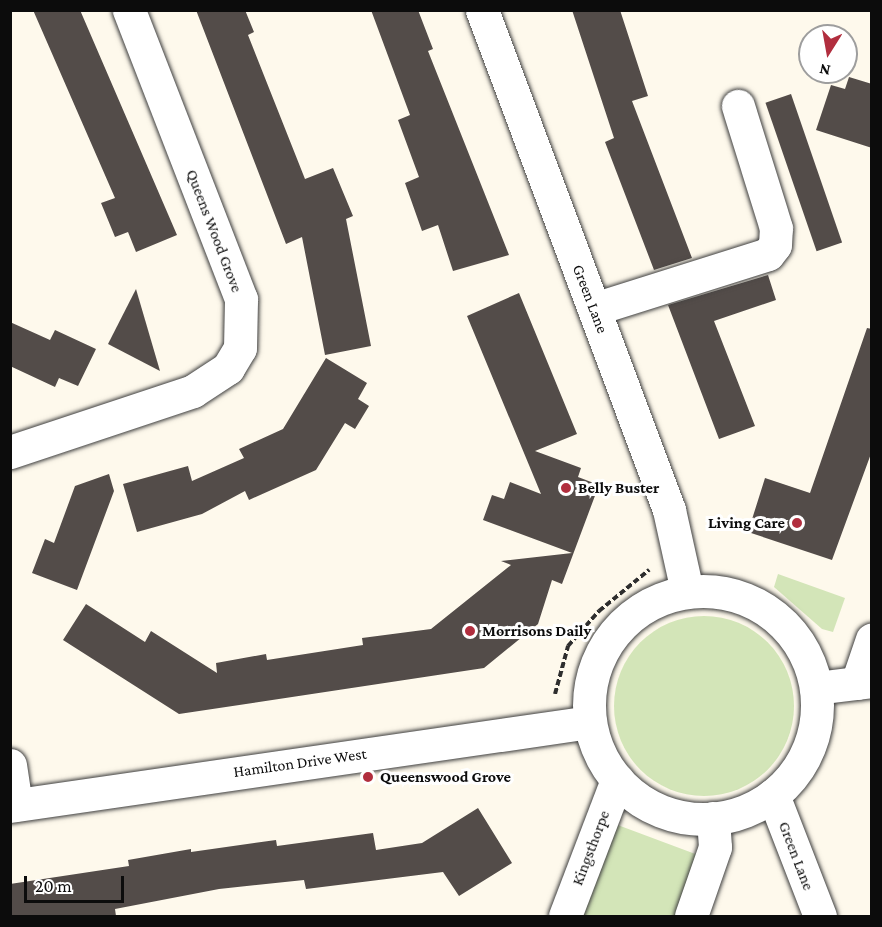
<!DOCTYPE html>
<style>
body{margin:0}
#map{position:relative;width:882px;height:927px;overflow:hidden;background:#fef9ec;font-family:"Crimson Pro",serif}
div>[style]{position:absolute}
.green>*{inset:0;background:#d3e5b8}
.round{border-radius:50%}
.building>*{inset:0;background:#534c49;transform-origin:0 0}
.path>*{height:4px;margin-top:-2px;transform-origin:0;background:repeating-linear-gradient(90deg,#2e2e2e 0 6px,transparent 0 9px)}
.roads{filter:drop-shadow(0 0 2px #3f3f3f) drop-shadow(0 0 2px #3f3f3f)}
.minor>*{height:33px;margin:-16.5px;padding:0 16.5px;transform-origin:16.5px;border-radius:16.5px;background:#fff}
.minor>.ring{margin:-16.5px;padding:0;box-sizing:content-box;background:none;border:33px solid #fff;border-radius:50%}
.dots>*{width:16px;height:16px;translate:-50% -50%;box-sizing:border-box;border:3px solid #fff;border-radius:50%}
span{translate:-50% -50%;white-space:nowrap;text-align:center;line-height:1.15;-webkit-text-stroke:6px #fff;paint-order:stroke}
.street-label{font-size:16px;color:#0c0c0c}
.poi-label{font-size:16px;color:#0c0c0c;font-weight:700}
.left{translate:0 -50%;text-align:left}
.right{translate:-100% -50%;text-align:right}
.frame{position:absolute;inset:0;border:12px solid #0c0c0c;pointer-events:none}
.north{position:absolute;left:798px;top:24px;width:60px;height:60px;box-sizing:border-box;background:#fff;border:2px solid #9e9e9e;border-radius:50%;rotate:191deg;font-size:16px;font-weight:700;line-height:24px;text-align:center;color:#0c0c0c}
.north::after{content:'';display:block;margin:auto;width:21px;height:27px;background:#b12e3e;clip-path:polygon(50% 0,100% 100%,50% 72%,0 100%)}
.scale{position:absolute;left:24px;top:876px;width:100px;height:27px;box-sizing:border-box;border:3px solid #0c0c0c;border-top:0;padding-left:8px;font-size:18px;line-height:21px;white-space:nowrap;color:#0c0c0c;-webkit-text-stroke:4px #fff;paint-order:stroke}
</style>
<div id="map">
<div class="green">
<div style="clip-path:polygon(778px 574px,845px 598px,833px 632px,822px 629px,774px 587px)"></div>
<div class="round" style="left:614px;top:616px;width:180px;height:180px"></div>
<div style="clip-path:polygon(615px 824px,698px 855px,676px 916px,581px 916px)"></div>
</div>
<div class="building">
<div style="clip-path:polygon(33px 10px,80px 10px,177px 235px,136px 252px,128px 232px,115px 237px,101px 203px,115px 198px)"></div>
<div style="clip-path:polygon(196px 10px,245px 10px,254px 32px,248px 35px,305px 179px,333px 168px,353px 216px,346px 219px,371px 346px,325px 355px,302px 237px,286px 244px)"></div>
<div style="clip-path:polygon(371px 10px,418px 10px,433px 49px,428px 51px,509px 255px,453px 271px,438px 225px,422px 231px,405px 183px,419px 177px,398px 120px,410px 115px)"></div>
<div style="clip-path:polygon(572px 10px,620px 10px,648px 96px,632px 101px,692px 258px,654px 270px,605px 142px,614px 138px)"></div>
<div style="clip-path:polygon(849px 77px,872px 84px,872px 148px,816px 130px,831px 85px,845px 89px)"></div>
<div style="left:791px;top:94px;width:157px;height:27px;rotate:71deg"></div>
<div style="clip-path:polygon(768px 275px,776px 300px,714px 321px,755px 426px,719px 439px,668px 305px)"></div>
<div style="clip-path:polygon(136px 289px,160px 371px,108px 344px)"></div>
<div style="clip-path:polygon(519px 293px,577px 434px,535px 451px,581px 468px,578px 477px,599px 485px,562px 584px,552px 580px,538px 624px,484px 668px,179px 714px,63px 640px,86px 604px,145px 642px,151px 631px,217px 673px,216px 663px,266px 654px,267px 660px,363px 645px,362px 638px,431px 629px,511px 565px,501px 561px,572px 553px,483px 520px,492px 495px,504px 499px,510px 482px,541px 494px,467px 316px)"></div>
<div style="clip-path:polygon(10px 322px,50px 340px,55px 330px,96px 349px,78px 386px,59px 378px,55px 387px,10px 366px)"></div>
<div style="clip-path:polygon(867px 328px,872px 329px,872px 451px,832px 560px,748px 532px,765px 478px,810px 493px)"></div>
<div style="clip-path:polygon(326px 358px,367px 383px,358px 399px,369px 406px,355px 429px,345px 423px,316px 470px,249px 500px,245px 491px,202px 514px,137px 532px,123px 484px,188px 466px,192px 481px,244px 458px,239px 449px,283px 429px)"></div>
<div style="clip-path:polygon(109px 474px,114px 491px,77px 590px,32px 573px,45px 539px,54px 543px,75px 486px)"></div>
<div style="clip-path:polygon(478px 808px,512px 863px,459px 896px,443px 872px,306px 889px,304px 880px,219px 889px,115px 909px,116px 916px,10px 916px,10px 884px,129px 866px,128px 860px,191px 849px,191px 852px,276px 840px,277px 846px,373px 833px,376px 850px,422px 843px)"></div>
</div>
<div class="path">
<div style="left:555px;top:694px;width:50px;rotate:-74.8deg"></div>
<div style="left:568px;top:646px;width:47px;rotate:-48.5deg"></div>
<div style="left:599px;top:611px;width:65px;rotate:-39.4deg"></div>
</div>
<div class="roads">
<div class="minor">
<div style="left:482px;top:10px;width:534px;rotate:69.49deg"></div>
<div style="left:669px;top:510px;width:83px;rotate:77.5deg"></div>
<div style="left:594px;top:309px;width:182px;rotate:-17.5deg"></div>
<div style="left:768px;top:254px;width:11px;rotate:-52deg"></div>
<div style="left:775px;top:245px;width:17px;rotate:-87deg"></div>
<div style="left:776px;top:228px;width:128px;rotate:-107.3deg"></div>
<div style="left:10px;top:452px;width:193px;rotate:-18.4deg"></div>
<div style="left:193px;top:391px;width:42px;rotate:-33.3deg"></div>
<div style="left:228px;top:368px;width:23px;rotate:-59deg"></div>
<div style="left:240px;top:348px;width:49px;rotate:-88.8deg"></div>
<div style="left:241px;top:299px;width:310px;rotate:-111.2deg"></div>
<div class="ring" style="left:589px;top:591px;width:195px;height:195px"></div>
<div style="left:857px;top:683px;width:46px;rotate:-71.2deg"></div>
<div style="left:816px;top:688px;width:56px;rotate:-7.1deg"></div>
<div style="left:10px;top:765px;width:40px;rotate:81.5deg"></div>
<div style="left:773px;top:795px;width:130px;rotate:68.8deg"></div>
<div style="left:10px;top:806px;width:586px;rotate:-8.24deg"></div>
<div style="left:565px;top:916px;width:146px;rotate:-69.1deg"></div>
<div style="left:691px;top:916px;width:73px;rotate:-70.8deg"></div>
<div style="left:715px;top:847px;width:29px;rotate:-94deg"></div>
</div>
</div>
<div class="dots">
<div style="left:566px;top:488px;background:#b12e3e"></div>
<div style="left:797px;top:523px;background:#b12e3e"></div>
<div style="left:470px;top:631px;background:#b12e3e"></div>
<div style="left:368px;top:777px;background:#b12e3e"></div>
</div>
<div class="street-label">
<span style="left:214px;top:231px;rotate:69deg">Queens Wood Grove</span>
<span style="left:590px;top:299px;rotate:69deg">Green Lane</span>
<span style="left:300px;top:763px;rotate:-8deg">Hamilton Drive West</span>
<span style="left:591px;top:848px;rotate:-69deg">Kingsthorpe</span>
<span style="left:796px;top:856px;rotate:69deg">Green Lane</span>
</div>
<div class="poi-label">
<span class="left" style="left:578px;top:488px">Belly Buster</span>
<span class="right" style="left:785px;top:523px">Living Care</span>
<span class="left" style="left:482px;top:631px">Morrisons Daily</span>
<span class="left" style="left:380px;top:777px">Queenswood Grove</span>
</div>
<div class="frame"></div>
<div class="north">N</div>
<div class="scale">20 m</div>
</div>
